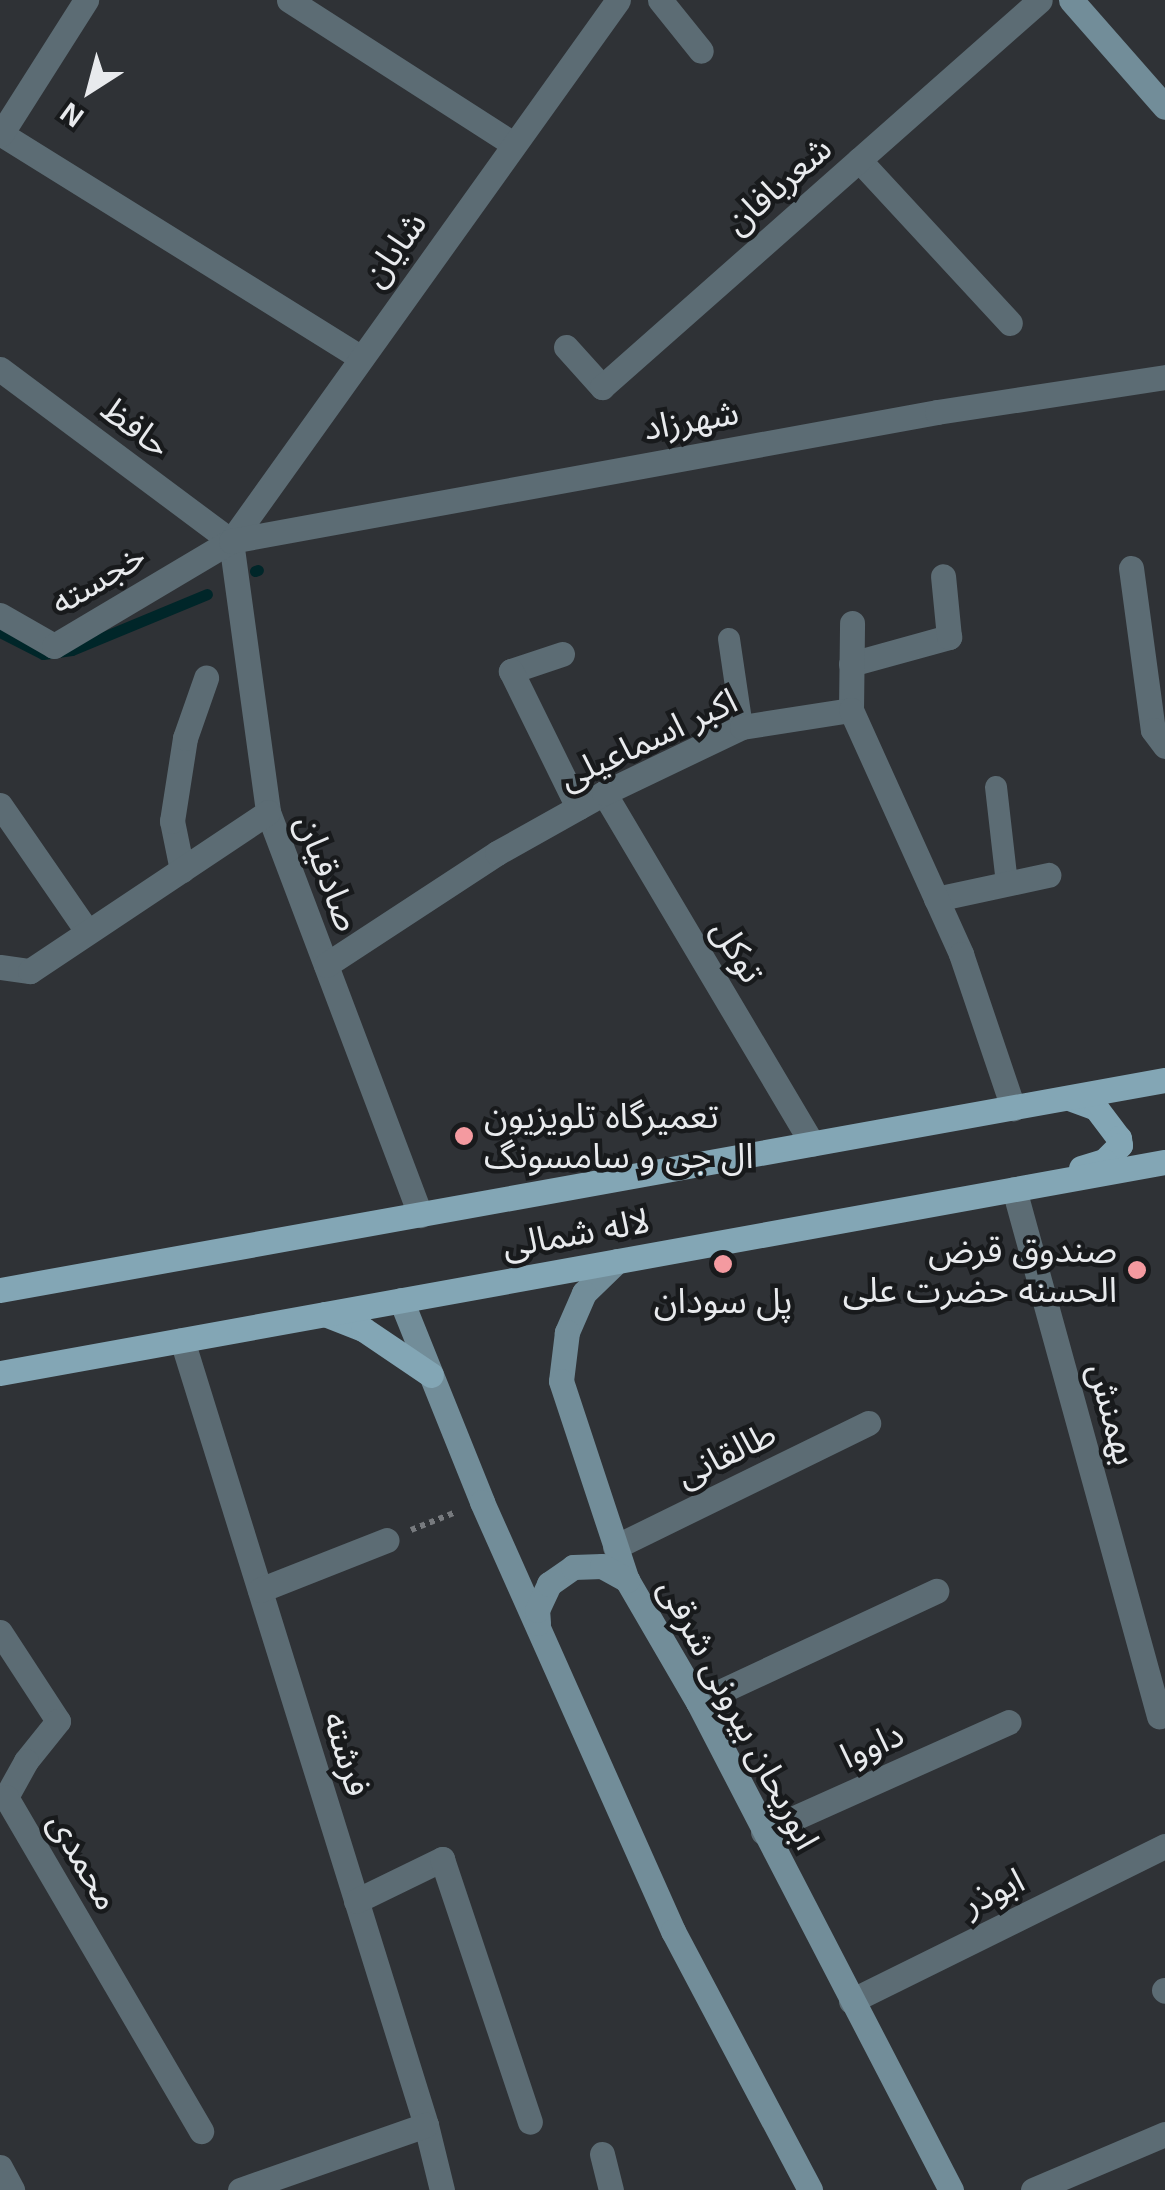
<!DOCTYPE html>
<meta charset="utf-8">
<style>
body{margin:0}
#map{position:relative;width:1165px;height:2190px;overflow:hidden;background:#2f3236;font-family:Arial,"Noto Sans Arabic",sans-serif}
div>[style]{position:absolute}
.stream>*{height:11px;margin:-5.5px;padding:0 5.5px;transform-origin:5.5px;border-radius:5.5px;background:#002629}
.path>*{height:6px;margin-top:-3px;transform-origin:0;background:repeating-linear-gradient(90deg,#777a7e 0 5px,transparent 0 10px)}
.lane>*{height:22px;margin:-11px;padding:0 11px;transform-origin:11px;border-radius:11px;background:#5c6c74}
.street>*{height:25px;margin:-12.5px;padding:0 12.5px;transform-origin:12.5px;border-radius:12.5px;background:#5c6c74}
.secondary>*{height:25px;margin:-12.5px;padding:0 12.5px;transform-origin:12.5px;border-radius:12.5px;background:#728d99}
.primary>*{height:25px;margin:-12.5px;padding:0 12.5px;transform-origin:12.5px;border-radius:12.5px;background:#83a6b5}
.dots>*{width:28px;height:28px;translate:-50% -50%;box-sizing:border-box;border:5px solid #181a1c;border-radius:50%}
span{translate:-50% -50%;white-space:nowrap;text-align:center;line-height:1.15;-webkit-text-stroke:9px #181a1c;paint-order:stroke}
.street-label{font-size:35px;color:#e8eaed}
.poi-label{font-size:35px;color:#e8eaed}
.left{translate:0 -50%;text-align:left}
.right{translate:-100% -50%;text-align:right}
.north{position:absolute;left:40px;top:40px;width:100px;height:100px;-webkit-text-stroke:8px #181a1c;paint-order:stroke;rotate:216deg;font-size:28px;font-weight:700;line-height:40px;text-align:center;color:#e8eaed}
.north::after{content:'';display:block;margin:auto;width:35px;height:45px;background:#e8eaed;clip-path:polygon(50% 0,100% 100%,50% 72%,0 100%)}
</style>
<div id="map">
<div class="stream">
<div style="left:255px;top:571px;width:3px;rotate:-18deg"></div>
<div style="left:0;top:632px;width:48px;rotate:27.1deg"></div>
<div style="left:43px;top:654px;width:29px;rotate:-8deg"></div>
<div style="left:72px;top:650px;width:146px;rotate:-22.5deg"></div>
</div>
<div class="path">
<div style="left:411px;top:1530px;width:48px;rotate:-21.8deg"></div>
</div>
<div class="lane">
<div style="left:729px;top:639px;width:89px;rotate:81.6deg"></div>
<div style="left:996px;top:787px;width:97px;rotate:83.5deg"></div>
</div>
<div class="street">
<div style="left:289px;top:0;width:266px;rotate:32.7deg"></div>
<div style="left:660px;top:0;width:65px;rotate:51.2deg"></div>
<div style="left:0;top:133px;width:424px;rotate:31.9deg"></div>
<div style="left:1px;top:134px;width:159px;rotate:-57.6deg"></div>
<div style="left:859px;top:160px;width:222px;rotate:47.2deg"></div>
<div style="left:566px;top:347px;width:54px;rotate:48deg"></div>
<div style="left:602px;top:387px;width:584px;rotate:-41.46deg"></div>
<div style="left:0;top:369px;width:288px;rotate:36.7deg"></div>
<div style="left:231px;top:541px;width:274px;rotate:82.2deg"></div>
<div style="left:268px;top:812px;width:431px;rotate:69.3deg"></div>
<div style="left:231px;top:541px;width:665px;rotate:-54.42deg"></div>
<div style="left:1131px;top:568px;width:163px;rotate:82.3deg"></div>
<div style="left:1153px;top:730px;width:20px;rotate:53deg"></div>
<div style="left:0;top:615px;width:62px;rotate:29.9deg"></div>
<div style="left:54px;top:646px;width:206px;rotate:-30.7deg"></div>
<div style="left:231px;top:541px;width:718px;rotate:-10.35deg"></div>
<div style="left:937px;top:412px;width:231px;rotate:-8.7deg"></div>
<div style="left:562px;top:654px;width:54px;rotate:161.6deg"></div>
<div style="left:511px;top:671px;width:152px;rotate:63.8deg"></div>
<div style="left:851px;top:664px;width:102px;rotate:-15.4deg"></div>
<div style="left:949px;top:637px;width:61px;rotate:-95.6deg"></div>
<div style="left:851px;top:710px;width:87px;rotate:-89.3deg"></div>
<div style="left:604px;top:793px;width:408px;rotate:59.3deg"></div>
<div style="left:0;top:805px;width:153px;rotate:55.4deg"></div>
<div style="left:182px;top:870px;width:50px;rotate:-101.5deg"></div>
<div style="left:172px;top:821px;width:84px;rotate:-81.1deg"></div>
<div style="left:185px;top:738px;width:64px;rotate:-70.7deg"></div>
<div style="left:936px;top:899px;width:115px;rotate:-12.1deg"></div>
<div style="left:326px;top:965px;width:204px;rotate:-33.2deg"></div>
<div style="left:497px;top:853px;width:123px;rotate:-29.3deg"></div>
<div style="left:604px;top:793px;width:153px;rotate:-25.6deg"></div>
<div style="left:742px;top:727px;width:110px;rotate:-8.9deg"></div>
<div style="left:851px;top:710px;width:268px;rotate:65.7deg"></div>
<div style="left:961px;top:954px;width:163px;rotate:71.3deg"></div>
<div style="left:0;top:967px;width:30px;rotate:8deg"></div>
<div style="left:30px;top:971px;width:286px;rotate:-33.7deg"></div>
<div style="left:1014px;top:1189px;width:547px;rotate:74.62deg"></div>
<div style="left:182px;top:1340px;width:822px;rotate:72.73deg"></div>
<div style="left:426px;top:2125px;width:67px;rotate:76.2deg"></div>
<div style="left:615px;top:1547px;width:282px;rotate:-26.1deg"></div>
<div style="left:260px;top:1590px;width:136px;rotate:-21.5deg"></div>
<div style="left:0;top:1632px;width:106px;rotate:56.9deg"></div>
<div style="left:58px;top:1721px;width:51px;rotate:128.7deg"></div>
<div style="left:26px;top:1761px;width:41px;rotate:119.1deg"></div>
<div style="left:6px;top:1797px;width:387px;rotate:59.7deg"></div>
<div style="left:698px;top:1702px;width:263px;rotate:-25deg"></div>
<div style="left:763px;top:1832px;width:269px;rotate:-24.1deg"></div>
<div style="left:356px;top:1901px;width:96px;rotate:-26deg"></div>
<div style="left:442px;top:1859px;width:277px;rotate:71.5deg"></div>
<div style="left:1164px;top:1990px;width:1px;rotate:45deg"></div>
<div style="left:851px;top:2001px;width:350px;rotate:-26.3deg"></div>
<div style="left:602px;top:2154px;width:37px;rotate:76deg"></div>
<div style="left:0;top:2167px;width:26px;rotate:62deg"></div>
<div style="left:240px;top:2190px;width:197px;rotate:-19.3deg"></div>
<div style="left:1033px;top:2190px;width:143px;rotate:-23deg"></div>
</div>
<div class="secondary">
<div style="left:1071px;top:0;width:142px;rotate:48.7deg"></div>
<div style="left:617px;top:1261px;width:46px;rotate:135.9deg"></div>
<div style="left:584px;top:1293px;width:43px;rotate:113.6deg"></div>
<div style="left:567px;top:1332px;width:49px;rotate:97deg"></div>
<div style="left:561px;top:1381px;width:210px;rotate:71.7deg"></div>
<div style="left:627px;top:1580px;width:141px;rotate:59.8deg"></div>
<div style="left:698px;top:1702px;width:550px;rotate:62.6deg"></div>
<div style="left:401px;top:1300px;width:218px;rotate:68.1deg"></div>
<div style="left:482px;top:1502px;width:470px;rotate:66deg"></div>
<div style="left:673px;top:1931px;width:293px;rotate:62.1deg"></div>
<div style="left:538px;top:1623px;width:13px;rotate:-94deg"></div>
<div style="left:537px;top:1610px;width:29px;rotate:-65deg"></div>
<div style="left:549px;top:1584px;width:29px;rotate:-35deg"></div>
<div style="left:573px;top:1567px;width:29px;rotate:-2deg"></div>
<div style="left:602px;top:1566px;width:29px;rotate:29deg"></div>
</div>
<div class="primary">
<div style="left:1069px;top:1098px;width:29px;rotate:20deg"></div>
<div style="left:1096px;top:1108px;width:38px;rotate:53deg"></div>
<div style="left:1119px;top:1138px;width:7px;rotate:82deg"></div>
<div style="left:1120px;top:1145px;width:23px;rotate:135deg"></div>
<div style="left:1104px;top:1161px;width:24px;rotate:163deg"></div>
<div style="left:0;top:1290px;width:1184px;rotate:-10.22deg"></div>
<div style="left:325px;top:1314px;width:41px;rotate:21.5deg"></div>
<div style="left:363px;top:1329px;width:82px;rotate:34.1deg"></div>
<div style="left:0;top:1373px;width:1184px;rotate:-10.27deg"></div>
</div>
<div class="dots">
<div style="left:464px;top:1136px;background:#f49aa0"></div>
<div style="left:723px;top:1264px;background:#f49aa0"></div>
<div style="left:1137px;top:1270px;background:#f49aa0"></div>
</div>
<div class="street-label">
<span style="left:778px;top:185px;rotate:-41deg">شعربافان</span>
<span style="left:394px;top:249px;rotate:-54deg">شایان</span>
<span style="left:691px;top:420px;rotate:-10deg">شهرزاد</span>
<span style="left:136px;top:427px;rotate:37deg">حافظ</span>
<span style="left:98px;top:579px;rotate:-31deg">خجسته</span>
<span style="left:648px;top:739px;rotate:-25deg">اکبر اسماعیلی</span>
<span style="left:328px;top:873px;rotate:69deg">صادقیان</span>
<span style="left:738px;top:951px;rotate:59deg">توکل</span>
<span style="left:576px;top:1233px;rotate:-10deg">لاله شمالی</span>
<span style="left:1113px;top:1414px;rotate:75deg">بهمنش</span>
<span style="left:726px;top:1454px;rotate:-26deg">طالقانی</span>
<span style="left:739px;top:1714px;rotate:62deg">ابوریحان بیرونی شرقی</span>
<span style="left:872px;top:1745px;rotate:-24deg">داووا</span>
<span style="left:347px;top:1754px;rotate:73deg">فرشته</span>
<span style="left:84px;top:1861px;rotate:60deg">محمدی</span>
<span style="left:993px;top:1892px;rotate:-26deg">ابوذر</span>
</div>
<div class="poi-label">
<span class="left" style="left:484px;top:1136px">تعمیرگاه تلویزیون<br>ال جی و سامسونگ</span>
<span class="right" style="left:1117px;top:1270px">صندوق قرض<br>الحسنه حضرت علی</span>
<span style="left:723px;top:1301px">پل سودان</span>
</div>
<div class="north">N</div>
</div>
